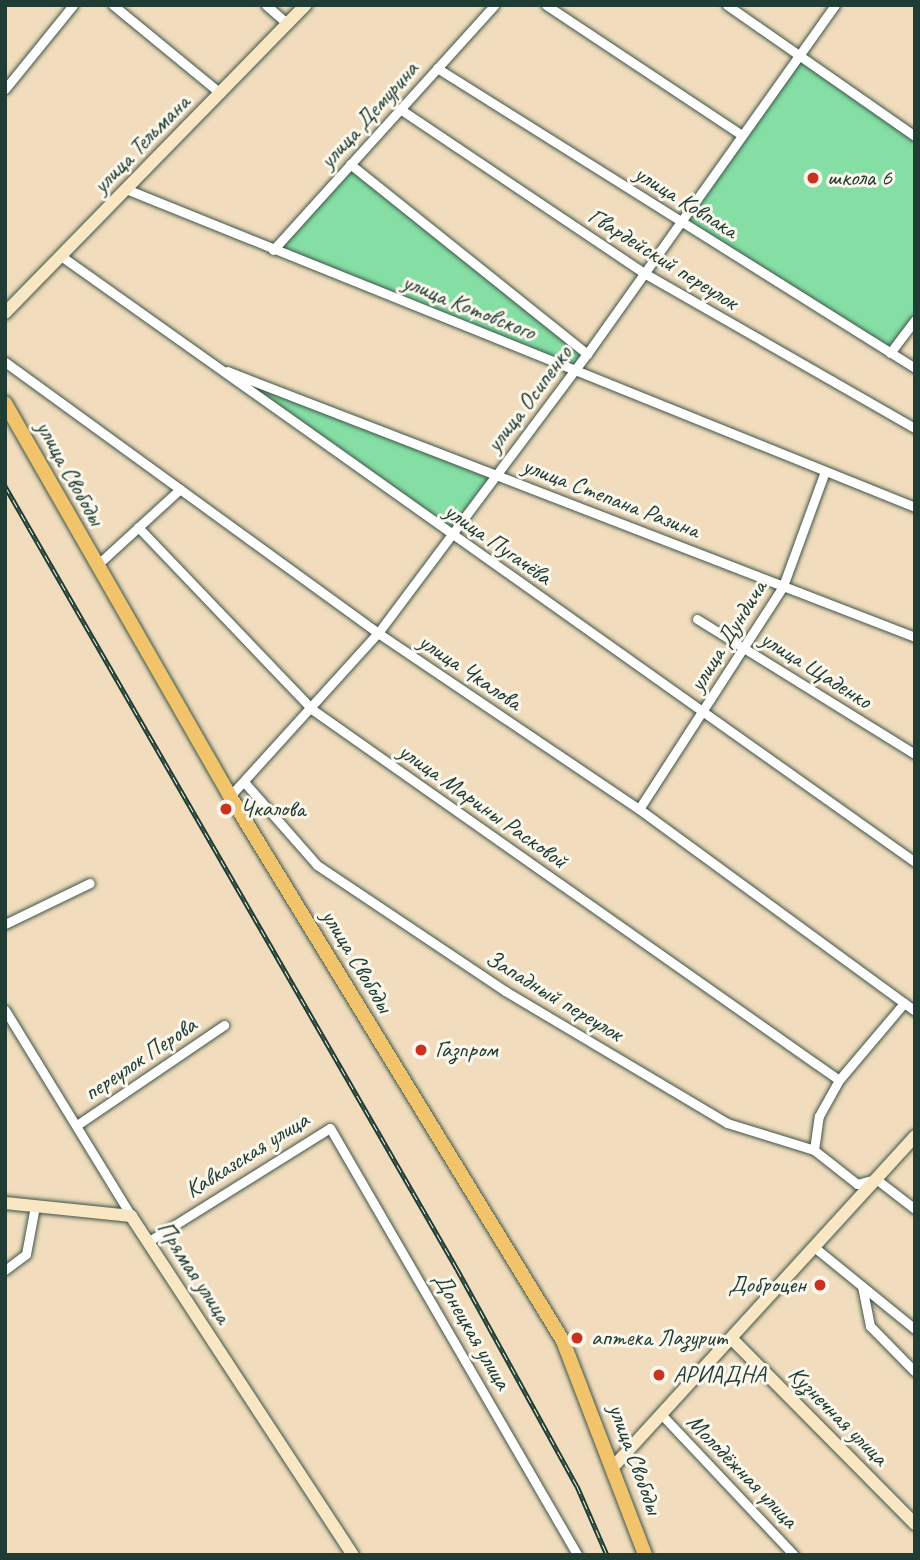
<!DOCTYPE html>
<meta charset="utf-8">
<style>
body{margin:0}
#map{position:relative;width:920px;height:1560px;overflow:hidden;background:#f1ddbd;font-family:Caveat,sans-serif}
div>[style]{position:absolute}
.green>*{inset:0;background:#85dfa5}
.roads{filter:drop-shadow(0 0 2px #3e5549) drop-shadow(0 0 2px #3e5549)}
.street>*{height:9px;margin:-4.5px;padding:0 4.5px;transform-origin:4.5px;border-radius:4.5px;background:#fff}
.secondary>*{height:12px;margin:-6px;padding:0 6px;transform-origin:6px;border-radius:6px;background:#f9e7c3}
.primary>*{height:14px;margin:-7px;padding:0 7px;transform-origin:7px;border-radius:7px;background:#f1c36a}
.rail>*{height:5px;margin-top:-2.5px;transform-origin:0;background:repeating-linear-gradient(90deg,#fbf7ec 0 8px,#1f3d34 0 16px);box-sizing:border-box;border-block:2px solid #1f3d34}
.dots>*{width:19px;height:19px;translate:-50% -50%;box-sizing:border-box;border:4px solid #fbf7ec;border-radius:50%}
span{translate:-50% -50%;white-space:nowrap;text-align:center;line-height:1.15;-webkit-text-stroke:6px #fbf7ec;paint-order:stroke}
.street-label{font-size:24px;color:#1f3d34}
.poi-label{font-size:24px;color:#1f3d34}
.left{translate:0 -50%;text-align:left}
.right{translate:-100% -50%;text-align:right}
.frame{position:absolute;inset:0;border:7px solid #1f3d34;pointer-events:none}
</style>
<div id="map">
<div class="green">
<div style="clip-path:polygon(799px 55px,915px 136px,915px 320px,890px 353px,681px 221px)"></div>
<div style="clip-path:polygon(350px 164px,587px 354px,575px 370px,273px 250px)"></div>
<div style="clip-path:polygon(214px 366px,496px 474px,449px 537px)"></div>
</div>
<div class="roads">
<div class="street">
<div style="left:113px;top:5px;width:139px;rotate:39.4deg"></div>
<div style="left:266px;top:5px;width:29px;rotate:41deg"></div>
<div style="left:546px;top:5px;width:235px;rotate:33.6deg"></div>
<div style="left:727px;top:5px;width:229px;rotate:34.9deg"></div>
<div style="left:437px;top:68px;width:564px;rotate:32.11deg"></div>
<div style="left:5px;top:89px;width:108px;rotate:-51deg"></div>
<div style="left:400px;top:109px;width:294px;rotate:33.9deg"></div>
<div style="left:644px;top:273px;width:312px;rotate:29.8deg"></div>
<div style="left:350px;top:164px;width:304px;rotate:38.7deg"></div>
<div style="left:126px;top:189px;width:851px;rotate:21.95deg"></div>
<div style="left:273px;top:250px;width:330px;rotate:-47.9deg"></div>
<div style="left:61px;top:256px;width:1047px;rotate:35.36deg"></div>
<div style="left:890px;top:353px;width:41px;rotate:-52.9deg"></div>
<div style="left:5px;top:362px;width:461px;rotate:36deg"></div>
<div style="left:378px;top:633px;width:315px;rotate:34deg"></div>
<div style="left:639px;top:809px;width:342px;rotate:36.2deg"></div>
<div style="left:227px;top:371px;width:738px;rotate:21.14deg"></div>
<div style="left:138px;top:527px;width:253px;rotate:46.3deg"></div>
<div style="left:313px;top:710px;width:643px;rotate:35.12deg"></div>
<div style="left:96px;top:566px;width:114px;rotate:-42.5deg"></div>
<div style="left:697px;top:619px;width:256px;rotate:31.8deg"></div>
<div style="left:245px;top:783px;width:109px;rotate:48.7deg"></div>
<div style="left:317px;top:865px;width:226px;rotate:33.8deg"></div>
<div style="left:505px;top:991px;width:258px;rotate:30.7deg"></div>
<div style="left:727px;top:1123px;width:91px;rotate:17.2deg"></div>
<div style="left:814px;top:1150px;width:55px;rotate:38.3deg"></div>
<div style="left:857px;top:1184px;width:20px;rotate:-15deg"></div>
<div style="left:876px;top:1179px;width:49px;rotate:37.6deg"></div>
<div style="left:230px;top:796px;width:220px;rotate:-47.8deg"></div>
<div style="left:378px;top:633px;width:349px;rotate:-53.2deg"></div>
<div style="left:587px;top:354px;width:428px;rotate:-54.6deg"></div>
<div style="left:639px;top:809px;width:265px;rotate:-57.1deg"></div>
<div style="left:783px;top:586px;width:122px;rotate:-69.9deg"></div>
<div style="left:5px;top:924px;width:94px;rotate:-25.8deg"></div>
<div style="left:5px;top:1010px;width:241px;rotate:58.5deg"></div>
<div style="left:77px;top:1125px;width:178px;rotate:-34.2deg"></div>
<div style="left:814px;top:1150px;width:34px;rotate:-82deg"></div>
<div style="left:819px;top:1116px;width:41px;rotate:-60.9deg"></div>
<div style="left:839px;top:1080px;width:101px;rotate:-49.8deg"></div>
<div style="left:149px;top:1241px;width:213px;rotate:-32deg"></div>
<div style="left:330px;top:1128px;width:494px;rotate:59.9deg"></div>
<div style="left:814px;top:1247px;width:130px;rotate:39.1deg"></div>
<div style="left:5px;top:1270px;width:26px;rotate:-37deg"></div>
<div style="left:26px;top:1254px;width:49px;rotate:-79.4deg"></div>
<div style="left:862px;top:1286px;width:41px;rotate:78.7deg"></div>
<div style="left:870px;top:1326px;width:64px;rotate:45.6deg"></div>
<div style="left:661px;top:1414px;width:194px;rotate:46.7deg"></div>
</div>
<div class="secondary">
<div style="left:5px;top:313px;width:431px;rotate:-45.7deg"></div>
<div style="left:5px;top:1203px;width:127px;rotate:5.9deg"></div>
<div style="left:131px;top:1216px;width:405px;rotate:56.8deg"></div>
<div style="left:731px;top:1338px;width:262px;rotate:45.3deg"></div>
<div style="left:614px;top:1466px;width:447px;rotate:-47.6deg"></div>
</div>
<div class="primary">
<div style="left:5px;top:403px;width:453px;rotate:60.2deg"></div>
<div style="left:230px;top:796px;width:639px;rotate:58.57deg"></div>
<div style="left:563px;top:1341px;width:229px;rotate:69deg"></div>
</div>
</div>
<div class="rail">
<div style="left:5px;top:486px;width:904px;rotate:60deg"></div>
<div style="left:457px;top:1269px;width:248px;rotate:61.1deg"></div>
<div style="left:577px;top:1486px;width:75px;rotate:66.5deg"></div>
</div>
<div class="dots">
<div style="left:813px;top:178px;background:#c8321e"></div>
<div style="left:226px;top:809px;background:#c8321e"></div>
<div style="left:421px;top:1050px;background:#c8321e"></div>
<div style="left:820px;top:1285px;background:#c8321e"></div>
<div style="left:577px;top:1338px;background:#c8321e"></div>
<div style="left:659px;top:1375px;background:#c8321e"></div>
</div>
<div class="street-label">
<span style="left:369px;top:115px;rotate:-48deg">улица Демурина</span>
<span style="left:141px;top:144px;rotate:-46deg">улица Тельмана</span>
<span style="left:686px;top:202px;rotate:32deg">улица Ковпака</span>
<span style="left:663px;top:259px;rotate:32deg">Гвардейский переулок</span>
<span style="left:469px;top:307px;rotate:22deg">улица Котовского</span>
<span style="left:529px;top:399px;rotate:-53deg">улица Осипенко</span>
<span style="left:70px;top:473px;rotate:61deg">улица Свободы</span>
<span style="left:611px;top:498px;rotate:21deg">улица Степана Разина</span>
<span style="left:498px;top:544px;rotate:35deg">улица Пугачёва</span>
<span style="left:728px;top:636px;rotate:-58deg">улица Дундича</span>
<span style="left:816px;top:670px;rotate:32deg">улица Щаденко</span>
<span style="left:470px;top:672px;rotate:34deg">улица Чкалова</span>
<span style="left:483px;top:806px;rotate:35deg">улица Марины Расковой</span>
<span style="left:357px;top:961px;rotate:59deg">улица Свободы</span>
<span style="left:554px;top:996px;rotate:31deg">Западный переулок</span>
<span style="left:140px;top:1059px;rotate:-34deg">переулок Перова</span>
<span style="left:247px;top:1155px;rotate:-32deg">Кавказская улица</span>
<span style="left:194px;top:1272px;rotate:57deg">Прямая улица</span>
<span style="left:472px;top:1331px;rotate:60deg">Донецкая улица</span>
<span style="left:838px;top:1416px;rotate:45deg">Кузнечная улица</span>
<span style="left:635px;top:1459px;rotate:70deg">улица Свободы</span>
<span style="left:742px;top:1471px;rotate:46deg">Молодёжная улица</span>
</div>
<div class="poi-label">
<span class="left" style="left:827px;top:178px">школа 6</span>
<span class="left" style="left:240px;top:809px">Чкалова</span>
<span class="left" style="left:435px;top:1050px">Газпром</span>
<span class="right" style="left:806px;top:1285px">Доброцен</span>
<span class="left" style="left:591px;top:1338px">аптека Лазурит</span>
<span class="left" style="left:673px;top:1375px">АРИАДНА</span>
</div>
<div class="frame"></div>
</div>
